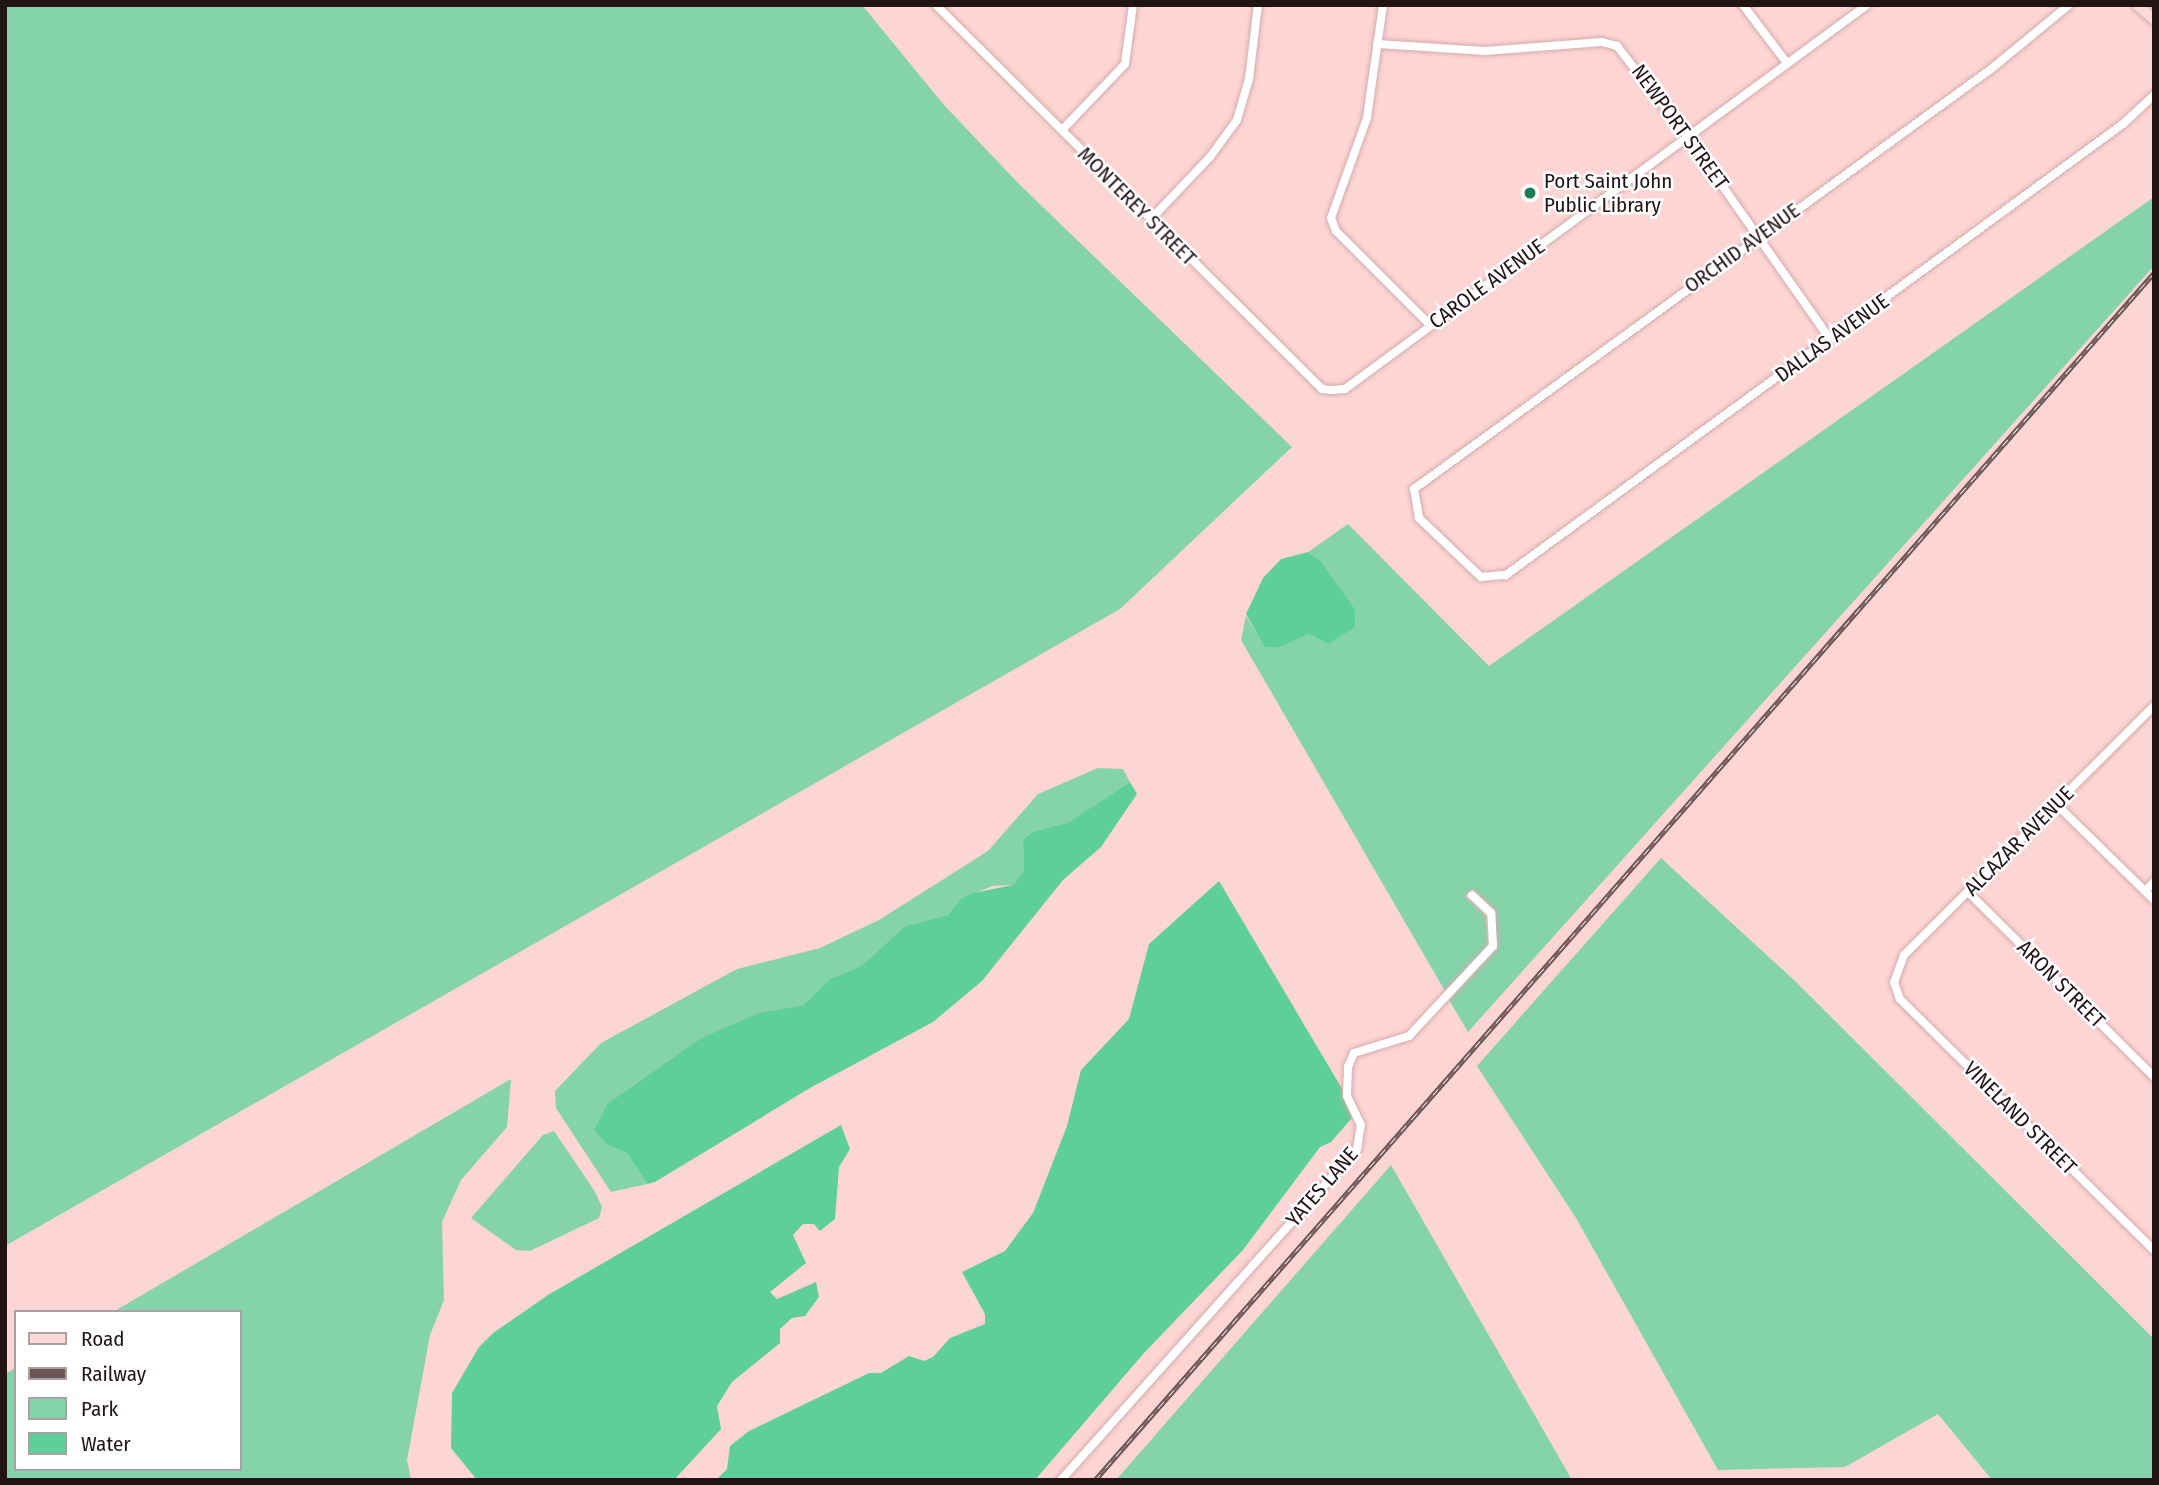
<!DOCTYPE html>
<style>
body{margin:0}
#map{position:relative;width:2159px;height:1485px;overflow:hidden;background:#fed5d5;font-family:"Fira Sans Condensed",sans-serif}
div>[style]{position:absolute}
.green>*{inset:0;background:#84d3ab}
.water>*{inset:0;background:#5ecf9a}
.roads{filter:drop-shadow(0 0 2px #d3acac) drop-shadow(0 0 2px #d3acac)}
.street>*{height:8px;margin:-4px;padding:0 4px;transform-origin:4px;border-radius:4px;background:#fff}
.secondary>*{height:10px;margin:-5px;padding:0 5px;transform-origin:5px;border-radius:5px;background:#fbd8da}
.rail>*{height:5px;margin-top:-2.5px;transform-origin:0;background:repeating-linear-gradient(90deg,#fff 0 8px,#6c5555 0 16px);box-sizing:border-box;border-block:2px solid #6c5555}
.dots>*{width:19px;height:19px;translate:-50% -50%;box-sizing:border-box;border:4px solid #fff;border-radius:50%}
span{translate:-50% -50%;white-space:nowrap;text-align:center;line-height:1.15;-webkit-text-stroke:5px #fff;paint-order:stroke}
.street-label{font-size:21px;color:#221414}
.poi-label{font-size:21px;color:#221414}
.left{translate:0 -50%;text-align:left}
.frame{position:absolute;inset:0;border:7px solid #221414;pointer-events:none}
.legend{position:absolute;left:14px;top:1310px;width:228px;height:161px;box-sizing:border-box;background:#fff;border:2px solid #a7a1a1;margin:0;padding:9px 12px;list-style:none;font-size:21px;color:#221414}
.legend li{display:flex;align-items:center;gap:14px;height:35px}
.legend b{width:35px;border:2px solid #a7a1a1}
</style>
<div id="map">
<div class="green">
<div style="clip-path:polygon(5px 5px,862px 5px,944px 105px,1020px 185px,1292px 447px,1120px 609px,5px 1246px)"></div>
<div style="clip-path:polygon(2154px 197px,2154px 266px,1468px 1032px,1449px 1000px,1497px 949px,1495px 910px,1473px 889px,1465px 896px,1486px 916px,1488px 945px,1445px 991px,1241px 640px,1246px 616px,1266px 647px,1280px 647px,1309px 634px,1328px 644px,1355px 609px,1321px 561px,1308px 552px,1348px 524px,1489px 666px)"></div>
<div style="clip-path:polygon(1098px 768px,1123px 769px,1130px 782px,1067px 823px,1034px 831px,1023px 840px,1024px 871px,1013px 885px,993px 886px,960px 899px,948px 915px,905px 926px,861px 966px,830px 979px,803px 1005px,758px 1013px,701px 1038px,608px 1103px,608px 1145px,627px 1153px,647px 1184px,611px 1192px,556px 1108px,555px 1091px,601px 1043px,737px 969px,820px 948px,879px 920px,988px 851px,1038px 794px)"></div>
<div style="clip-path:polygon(1661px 858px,1794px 980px,2154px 1339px,2154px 1480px,1992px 1480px,1938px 1414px,1845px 1467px,1718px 1470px,1576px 1218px,1477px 1066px)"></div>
<div style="clip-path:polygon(511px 1079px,507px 1127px,461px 1180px,442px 1222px,444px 1300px,430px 1335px,407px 1460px,411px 1480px,5px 1480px,5px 1374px,16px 1368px,16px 1469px,240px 1469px,240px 1312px,113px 1312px)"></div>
<div style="clip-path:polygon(554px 1131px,594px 1190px,602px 1207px,599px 1218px,530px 1251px,516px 1250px,471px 1218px,543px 1135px)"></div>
<div style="clip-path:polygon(1391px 1165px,1572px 1480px,1116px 1480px)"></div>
</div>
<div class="water">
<div style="clip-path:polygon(1308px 552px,1321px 561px,1355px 609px,1355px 627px,1328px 644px,1309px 634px,1280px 647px,1265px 647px,1246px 614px,1263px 578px,1281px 559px)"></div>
<div style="clip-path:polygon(1130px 782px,1137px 794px,1101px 847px,1063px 880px,982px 981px,933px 1022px,810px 1088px,655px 1182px,647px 1184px,627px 1153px,608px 1145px,594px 1130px,608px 1103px,701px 1038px,758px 1013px,803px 1005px,830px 979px,861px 966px,905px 926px,948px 915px,960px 899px,973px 893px,1013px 885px,1024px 871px,1023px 840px,1034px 831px,1067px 823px)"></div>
<div style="clip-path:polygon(1219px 881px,1341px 1087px,1352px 1118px,1331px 1142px,1320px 1147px,1243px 1250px,1144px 1353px,1035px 1480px,716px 1480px,727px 1469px,730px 1446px,749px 1431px,869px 1373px,881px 1373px,909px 1356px,924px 1361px,933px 1357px,950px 1338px,985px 1324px,985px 1314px,962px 1272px,1005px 1251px,1033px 1213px,1067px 1126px,1081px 1070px,1129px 1019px,1149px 944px)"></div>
<div style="clip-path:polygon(841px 1125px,850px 1149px,839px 1167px,835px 1219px,820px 1231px,814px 1224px,803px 1224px,793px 1235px,806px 1263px,770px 1292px,777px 1299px,816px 1282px,819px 1297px,805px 1316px,792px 1318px,780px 1329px,780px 1343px,732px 1382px,717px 1406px,721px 1429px,674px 1480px,477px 1480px,451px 1448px,452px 1393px,479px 1347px,493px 1333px,548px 1295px)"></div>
</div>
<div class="roads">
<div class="street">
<div style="left:936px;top:5px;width:544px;rotate:44.85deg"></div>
<div style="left:1322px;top:389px;width:10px;rotate:6deg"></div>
<div style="left:1332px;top:390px;width:13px;rotate:-4deg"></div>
<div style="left:1345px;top:389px;width:648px;rotate:-36.34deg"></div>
<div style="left:1383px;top:5px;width:114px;rotate:98.1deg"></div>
<div style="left:1367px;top:118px;width:106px;rotate:109.8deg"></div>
<div style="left:1331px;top:218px;width:14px;rotate:69deg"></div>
<div style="left:1336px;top:231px;width:133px;rotate:45deg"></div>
<div style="left:1743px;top:5px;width:73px;rotate:52.8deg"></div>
<div style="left:2069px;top:5px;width:101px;rotate:140.6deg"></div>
<div style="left:1991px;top:69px;width:714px;rotate:143.95deg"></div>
<div style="left:1414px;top:489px;width:29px;rotate:80deg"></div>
<div style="left:1419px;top:518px;width:86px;rotate:43.6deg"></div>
<div style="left:1481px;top:577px;width:25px;rotate:-5deg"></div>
<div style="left:1506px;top:575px;width:764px;rotate:-36.17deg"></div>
<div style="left:2123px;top:124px;width:42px;rotate:-43.1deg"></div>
<div style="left:1377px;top:44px;width:108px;rotate:3.7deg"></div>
<div style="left:1485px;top:51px;width:117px;rotate:-4.4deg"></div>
<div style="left:1602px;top:42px;width:16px;rotate:15deg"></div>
<div style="left:1617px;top:46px;width:115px;rotate:52deg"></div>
<div style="left:1688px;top:137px;width:247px;rotate:54.9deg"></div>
<div style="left:1062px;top:130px;width:91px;rotate:-46.3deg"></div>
<div style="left:1125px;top:64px;width:60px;rotate:-82.3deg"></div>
<div style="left:1150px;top:220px;width:87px;rotate:-46.4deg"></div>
<div style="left:1210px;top:157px;width:46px;rotate:-53.9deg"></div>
<div style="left:1237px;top:120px;width:43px;rotate:-73.7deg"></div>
<div style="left:1249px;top:79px;width:75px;rotate:-83.1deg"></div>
<div style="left:2154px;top:706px;width:353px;rotate:135.1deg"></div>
<div style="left:1904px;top:955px;width:29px;rotate:110deg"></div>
<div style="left:1894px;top:982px;width:18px;rotate:71deg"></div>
<div style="left:1900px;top:999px;width:357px;rotate:44.7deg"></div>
<div style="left:2056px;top:804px;width:137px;rotate:44.4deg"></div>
<div style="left:2145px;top:891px;width:13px;rotate:-45deg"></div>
<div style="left:1968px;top:892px;width:262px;rotate:44.8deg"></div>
<div style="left:1061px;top:1480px;width:444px;rotate:-48.2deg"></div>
<div style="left:1357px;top:1149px;width:24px;rotate:-81deg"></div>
<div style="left:1361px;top:1125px;width:32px;rotate:-116deg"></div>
<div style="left:1347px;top:1096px;width:29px;rotate:-88deg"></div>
<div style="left:1348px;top:1067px;width:15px;rotate:-67deg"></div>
<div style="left:1354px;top:1053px;width:58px;rotate:-17.2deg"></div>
<div style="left:1409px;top:1036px;width:123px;rotate:-47deg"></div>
<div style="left:1493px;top:946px;width:33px;rotate:-93deg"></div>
<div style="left:1491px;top:913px;width:26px;rotate:-137deg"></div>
</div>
<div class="secondary">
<div style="left:2137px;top:5px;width:23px;rotate:41deg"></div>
</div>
</div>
<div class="rail">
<div style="left:1095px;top:1480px;width:1606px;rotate:-48.74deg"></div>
</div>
<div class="dots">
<div style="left:1530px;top:193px;background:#1b7d56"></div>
</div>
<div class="street-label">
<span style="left:1680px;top:127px;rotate:54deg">NEWPORT STREET</span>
<span style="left:1137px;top:206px;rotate:45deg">MONTEREY STREET</span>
<span style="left:1742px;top:248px;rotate:-36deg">ORCHID AVENUE</span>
<span style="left:1487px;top:284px;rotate:-36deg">CAROLE AVENUE</span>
<span style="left:1832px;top:338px;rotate:-36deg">DALLAS AVENUE</span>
<span style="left:2019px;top:841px;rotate:-45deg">ALCAZAR AVENUE</span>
<span style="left:2061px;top:984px;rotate:45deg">ARON STREET</span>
<span style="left:2020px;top:1118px;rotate:45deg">VINELAND STREET</span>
<span style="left:1322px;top:1187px;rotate:-49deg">YATES LANE</span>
</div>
<div class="poi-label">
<span class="left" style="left:1544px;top:193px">Port Saint John<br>Public Library</span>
</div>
<div class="frame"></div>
<ul class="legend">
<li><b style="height:9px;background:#fbd8da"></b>Road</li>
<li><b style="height:9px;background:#6c5555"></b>Railway</li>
<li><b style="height:19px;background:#84d3ab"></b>Park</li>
<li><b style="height:19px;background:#5ecf9a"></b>Water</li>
</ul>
</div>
